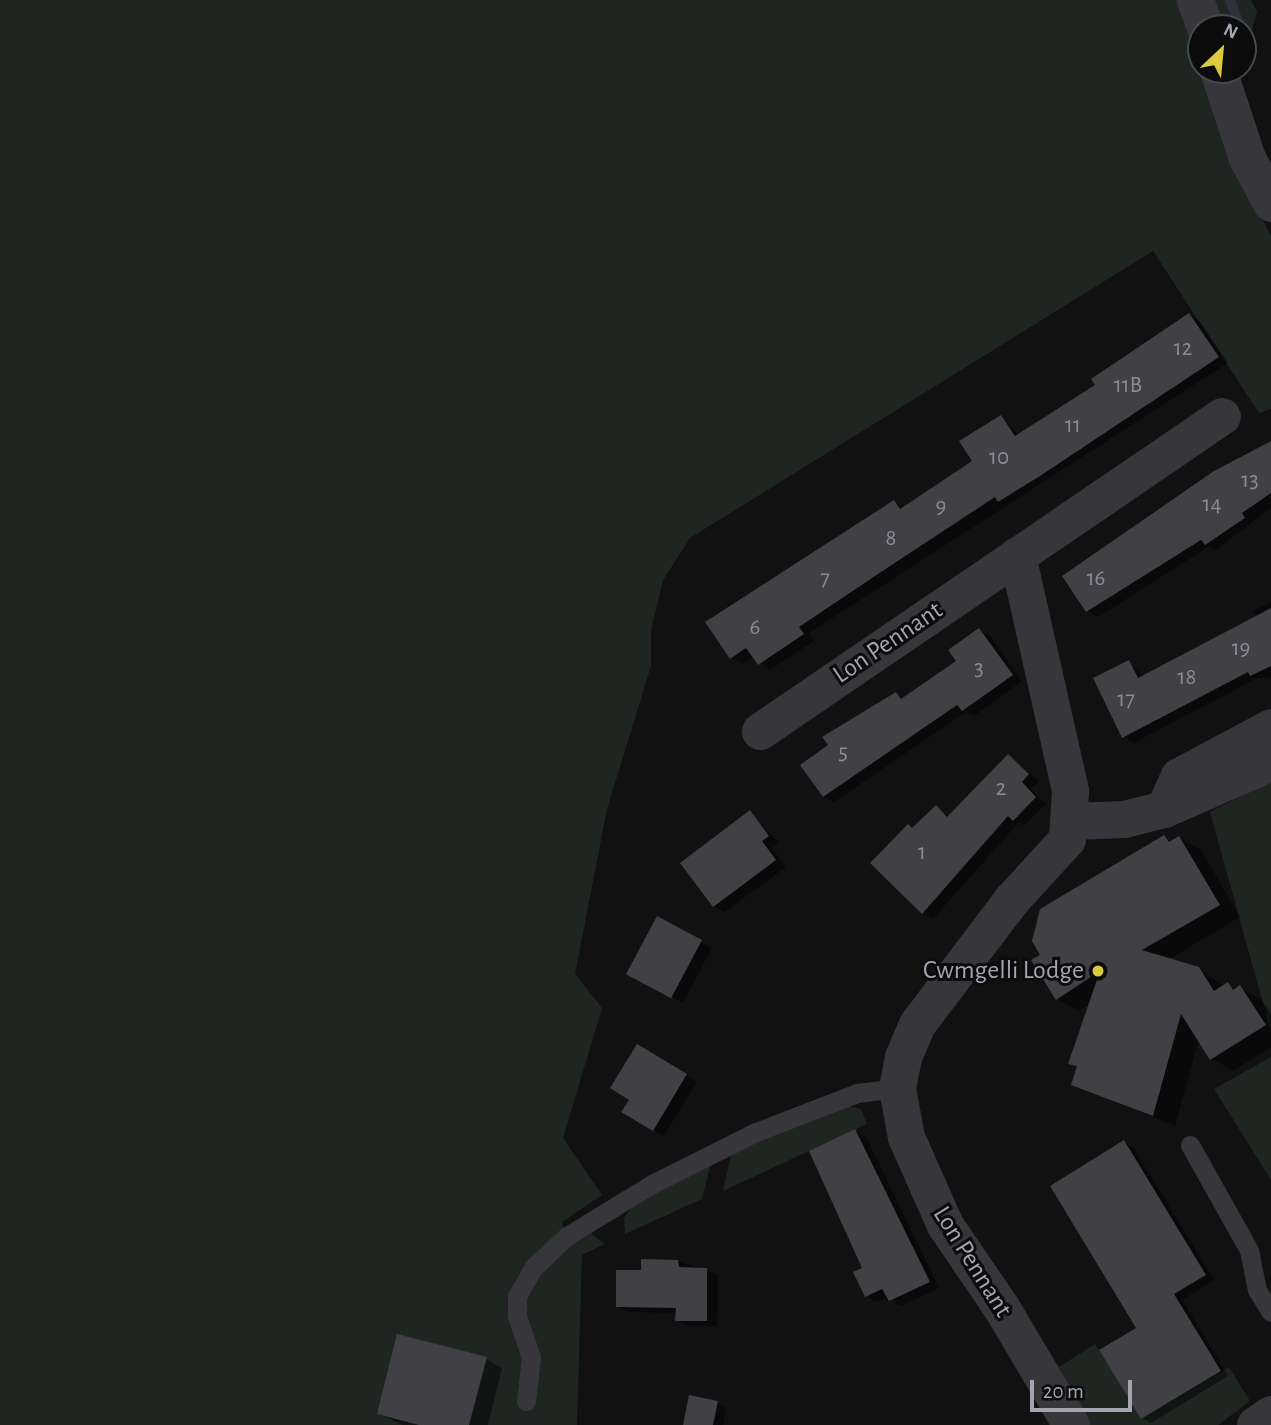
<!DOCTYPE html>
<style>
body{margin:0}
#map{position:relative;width:1271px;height:1425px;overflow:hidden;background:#111112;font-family:"Alegreya Sans",sans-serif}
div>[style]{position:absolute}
.green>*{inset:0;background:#1f2622}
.shadow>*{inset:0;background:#0007}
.stream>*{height:10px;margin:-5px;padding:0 5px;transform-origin:5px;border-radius:5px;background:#2e323b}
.building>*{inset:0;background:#404045;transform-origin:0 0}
.service>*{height:19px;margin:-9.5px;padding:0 9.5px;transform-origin:9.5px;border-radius:9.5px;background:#37373b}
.minor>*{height:37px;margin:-18.5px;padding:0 18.5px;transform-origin:18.5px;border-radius:18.5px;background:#37373b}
.dots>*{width:19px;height:19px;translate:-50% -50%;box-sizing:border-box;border:4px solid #0c0c0d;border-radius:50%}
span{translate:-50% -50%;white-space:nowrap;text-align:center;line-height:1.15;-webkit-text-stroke:6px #0c0c0d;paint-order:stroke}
.number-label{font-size:23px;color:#8a8c96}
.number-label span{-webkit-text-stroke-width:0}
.street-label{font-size:26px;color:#a3a5b1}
.poi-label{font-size:26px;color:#a3a5b1}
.right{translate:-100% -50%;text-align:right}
.north{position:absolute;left:1187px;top:14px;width:70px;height:70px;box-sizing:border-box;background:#0c0c0d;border:2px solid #48494f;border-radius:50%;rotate:26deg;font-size:19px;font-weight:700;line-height:28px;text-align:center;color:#a3a5b1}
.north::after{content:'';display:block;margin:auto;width:24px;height:32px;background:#dbc93f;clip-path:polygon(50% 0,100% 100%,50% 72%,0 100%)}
.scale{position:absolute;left:1030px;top:1380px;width:102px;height:32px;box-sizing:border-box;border:4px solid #a3a5b1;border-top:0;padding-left:9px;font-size:21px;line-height:24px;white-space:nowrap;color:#a3a5b1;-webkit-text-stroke:5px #0c0c0d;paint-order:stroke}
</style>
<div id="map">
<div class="green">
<div style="clip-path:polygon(0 0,1251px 0,1257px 12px,1243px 60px,1243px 28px,1201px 28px,1201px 70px,1241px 70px,1227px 126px,1250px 194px,1271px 236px,1271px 409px,1259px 413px,1153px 251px,690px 538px,663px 580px,651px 631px,651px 666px,607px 809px,575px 974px,602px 1008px,563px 1138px,602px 1195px,562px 1222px,567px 1236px,588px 1231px,605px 1244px,582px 1255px,577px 1425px,0 1425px)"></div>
<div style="clip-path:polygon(1271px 781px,1271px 1032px,1210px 812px)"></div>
<div style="clip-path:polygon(1271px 1057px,1271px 1180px,1214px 1089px)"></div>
<div style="clip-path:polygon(847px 1106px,861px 1109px,867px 1124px,723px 1191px,731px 1156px,742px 1145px)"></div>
<div style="clip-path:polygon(711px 1162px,702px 1199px,625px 1234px,624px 1218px,634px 1204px)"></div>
<div style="clip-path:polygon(1095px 1344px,1141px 1419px,1229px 1367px,1250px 1401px,1218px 1425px,1089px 1425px,1059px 1367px)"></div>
</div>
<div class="shadow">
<div style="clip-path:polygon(1189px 315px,1200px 322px,1228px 363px,809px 633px,814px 641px,770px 670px,754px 656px,742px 664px,731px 658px,894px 502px,904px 508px,974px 461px,1001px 417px,1019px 435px,1097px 385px)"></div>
<div style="clip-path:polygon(1271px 449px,1271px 508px,1216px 550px,1210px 546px,1098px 617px,1087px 611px,1215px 473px,1250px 451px)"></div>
<div style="clip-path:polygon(1271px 602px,1271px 677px,1257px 678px,1134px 743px,1124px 737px,1129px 662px,1144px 677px,1257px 618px,1253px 611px)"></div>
<div style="clip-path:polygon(979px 630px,990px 636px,1022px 681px,974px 716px,966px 712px,834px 802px,824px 796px,830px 745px,824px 737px,896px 694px,904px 698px,959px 662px)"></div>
<div style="clip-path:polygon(1009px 756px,1039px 781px,1031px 789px,1046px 804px,1024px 826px,1019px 822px,933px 919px,923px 913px,914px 829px,936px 808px,950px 817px)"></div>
<div style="clip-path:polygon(750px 812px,779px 843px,772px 848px,786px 867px,725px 912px,714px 906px)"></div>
<div style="clip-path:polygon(1164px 837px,1172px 841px,1179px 838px,1201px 850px,1240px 917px,1168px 960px,1198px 968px,1224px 987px,1240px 988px,1262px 1000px,1271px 1014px,1271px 1047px,1233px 1071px,1211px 1058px,1199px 1039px,1175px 1126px,1073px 1084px,1078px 1067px,1071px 1063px,1091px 1003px,1079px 1011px,1057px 999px,1042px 955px)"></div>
<div style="clip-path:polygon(657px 919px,712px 948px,683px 1003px,639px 980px)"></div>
<div style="clip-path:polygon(638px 1046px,697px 1082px,664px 1136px,624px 1112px,632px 1099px)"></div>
<div style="clip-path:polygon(855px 1131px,866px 1137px,939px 1288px,901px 1306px,888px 1297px,877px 1302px,866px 1296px)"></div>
<div style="clip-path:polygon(1124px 1142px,1133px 1147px,1214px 1280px,1182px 1300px,1228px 1376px,1151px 1423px,1142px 1418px)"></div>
<div style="clip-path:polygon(678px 1261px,718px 1275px,717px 1326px,688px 1326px,677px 1320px,677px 1313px,628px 1312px,617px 1306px,643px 1272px)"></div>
<div style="clip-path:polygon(486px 1359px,502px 1368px,488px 1425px,403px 1425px,379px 1414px)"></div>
<div style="clip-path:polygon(718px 1403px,726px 1408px,723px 1425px,685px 1425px)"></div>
</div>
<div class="stream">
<div style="left:1230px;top:0;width:30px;rotate:70deg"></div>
</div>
<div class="building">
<div style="clip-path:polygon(1189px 313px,1219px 357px,1040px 476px,998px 502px,995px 497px,878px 574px,799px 627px,804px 634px,758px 665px,746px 648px,730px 659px,705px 622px,894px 500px,900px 509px,972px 461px,959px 441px,1001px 415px,1015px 436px,1095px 385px,1091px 379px)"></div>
<div style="clip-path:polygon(1271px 441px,1271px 493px,1242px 513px,1245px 518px,1205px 545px,1201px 540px,1086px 612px,1062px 576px,1214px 471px)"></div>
<div style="clip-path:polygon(1271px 608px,1271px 666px,1250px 676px,1248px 672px,1122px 738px,1093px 678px,1129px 660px,1138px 678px)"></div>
<div style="clip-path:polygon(979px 628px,1013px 675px,962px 711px,957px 705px,823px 797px,800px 765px,828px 745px,822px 737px,896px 692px,901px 699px,956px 661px,948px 650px)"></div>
<div style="clip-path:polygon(1008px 754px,1029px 774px,1022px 782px,1036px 797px,1013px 821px,1008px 816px,922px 914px,870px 863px,908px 824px,912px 828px,936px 805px,947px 817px)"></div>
<div style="clip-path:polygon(750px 810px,769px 836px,762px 841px,776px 860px,713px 907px,680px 863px)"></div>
<div style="clip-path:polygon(1164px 835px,1169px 842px,1179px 836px,1220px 905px,1142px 950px,1199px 967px,1214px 991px,1228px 982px,1233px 990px,1240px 985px,1266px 1025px,1210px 1060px,1181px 1014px,1153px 1116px,1071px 1085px,1077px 1066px,1068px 1064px,1100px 971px,1056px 1000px,1031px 960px,1040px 955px,1032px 941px,1040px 909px)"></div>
<div style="left:657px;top:916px;width:51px;height:66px;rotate:28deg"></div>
<div style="clip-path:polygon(637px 1044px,687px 1074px,653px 1131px,621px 1112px,629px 1100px,610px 1088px)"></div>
<div style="clip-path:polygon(855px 1129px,930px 1282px,889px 1301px,882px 1289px,865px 1297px,853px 1272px,862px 1268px,809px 1151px)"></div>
<div style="clip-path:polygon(1124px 1140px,1206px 1275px,1174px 1294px,1221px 1371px,1141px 1419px,1099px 1350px,1136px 1328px,1050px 1186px)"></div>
<div style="clip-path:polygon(641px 1259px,678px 1260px,679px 1267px,707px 1268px,707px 1321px,675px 1321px,676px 1308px,616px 1307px,616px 1270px,641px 1270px)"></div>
<div style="clip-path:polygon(397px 1334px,487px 1357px,469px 1425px,419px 1425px,377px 1414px)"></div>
<div style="clip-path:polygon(689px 1395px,718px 1401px,713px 1425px,683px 1425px)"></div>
</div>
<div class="service">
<div style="left:1190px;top:1145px;width:120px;rotate:60.7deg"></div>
<div style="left:1249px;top:1250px;width:41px;rotate:78.7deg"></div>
<div style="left:1257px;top:1290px;width:26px;rotate:58deg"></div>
<div style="left:526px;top:1401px;width:44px;rotate:-83.5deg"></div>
<div style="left:531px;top:1357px;width:43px;rotate:-108.9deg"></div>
<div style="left:517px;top:1316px;width:20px;rotate:-90deg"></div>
<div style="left:517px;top:1296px;width:34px;rotate:-60deg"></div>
<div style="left:534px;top:1267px;width:45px;rotate:-43.2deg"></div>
<div style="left:567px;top:1236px;width:100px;rotate:-31.5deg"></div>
<div style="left:652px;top:1184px;width:116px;rotate:-26.6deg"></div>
<div style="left:756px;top:1132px;width:108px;rotate:-21.1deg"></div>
<div style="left:857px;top:1093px;width:40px;rotate:-7.1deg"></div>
</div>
<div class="minor">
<div style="left:1195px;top:0;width:30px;rotate:70deg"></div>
<div style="left:1218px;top:70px;width:93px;rotate:71.8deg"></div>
<div style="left:1247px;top:158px;width:51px;rotate:61.9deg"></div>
<div style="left:1017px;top:555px;width:242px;rotate:77.3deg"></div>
<div style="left:1070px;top:791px;width:48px;rotate:93.6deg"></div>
<div style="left:1067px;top:839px;width:81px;rotate:132.5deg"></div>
<div style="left:1012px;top:899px;width:157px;rotate:127.2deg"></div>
<div style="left:917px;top:1024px;width:36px;rotate:113deg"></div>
<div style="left:903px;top:1057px;width:32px;rotate:101deg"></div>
<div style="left:897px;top:1088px;width:50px;rotate:79.6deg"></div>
<div style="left:906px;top:1137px;width:96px;rotate:66.1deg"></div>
<div style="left:945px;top:1225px;width:99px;rotate:55.7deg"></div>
<div style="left:1001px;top:1307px;width:137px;rotate:59.3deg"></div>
<div style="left:760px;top:731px;width:559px;rotate:-34.29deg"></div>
<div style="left:1164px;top:809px;width:117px;rotate:-23.7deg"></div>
<div style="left:1071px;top:821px;width:53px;rotate:-2.2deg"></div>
<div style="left:1124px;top:819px;width:41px;rotate:-14deg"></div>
<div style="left:1164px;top:809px;width:36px;rotate:-66deg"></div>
<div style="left:1179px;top:776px;width:104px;rotate:-28deg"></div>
<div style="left:1255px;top:1425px;width:19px;rotate:-35deg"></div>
</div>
<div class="dots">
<div style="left:1098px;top:971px;background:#dbc93f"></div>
</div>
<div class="number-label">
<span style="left:1183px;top:349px">12</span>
<span style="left:1128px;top:386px">11B</span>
<span style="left:1073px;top:426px">11</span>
<span style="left:999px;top:458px">10</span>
<span style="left:1250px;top:481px">13</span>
<span style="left:1212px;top:505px">14</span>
<span style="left:941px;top:507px">9</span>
<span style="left:891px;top:539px">8</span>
<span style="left:825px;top:579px">7</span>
<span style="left:1096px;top:579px">16</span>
<span style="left:755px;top:628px">6</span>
<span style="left:1241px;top:649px">19</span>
<span style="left:979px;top:669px">3</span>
<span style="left:1187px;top:678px">18</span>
<span style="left:1126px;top:700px">17</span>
<span style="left:843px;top:753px">5</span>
<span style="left:1001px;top:789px">2</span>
<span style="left:922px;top:853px">1</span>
</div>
<div class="street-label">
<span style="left:888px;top:643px;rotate:-34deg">Lon Pennant</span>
<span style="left:972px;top:1262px;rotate:58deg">Lon Pennant</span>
</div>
<div class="poi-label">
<span class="right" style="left:1084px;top:971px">Cwmgelli Lodge</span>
</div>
<div class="north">N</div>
<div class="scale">20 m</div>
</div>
